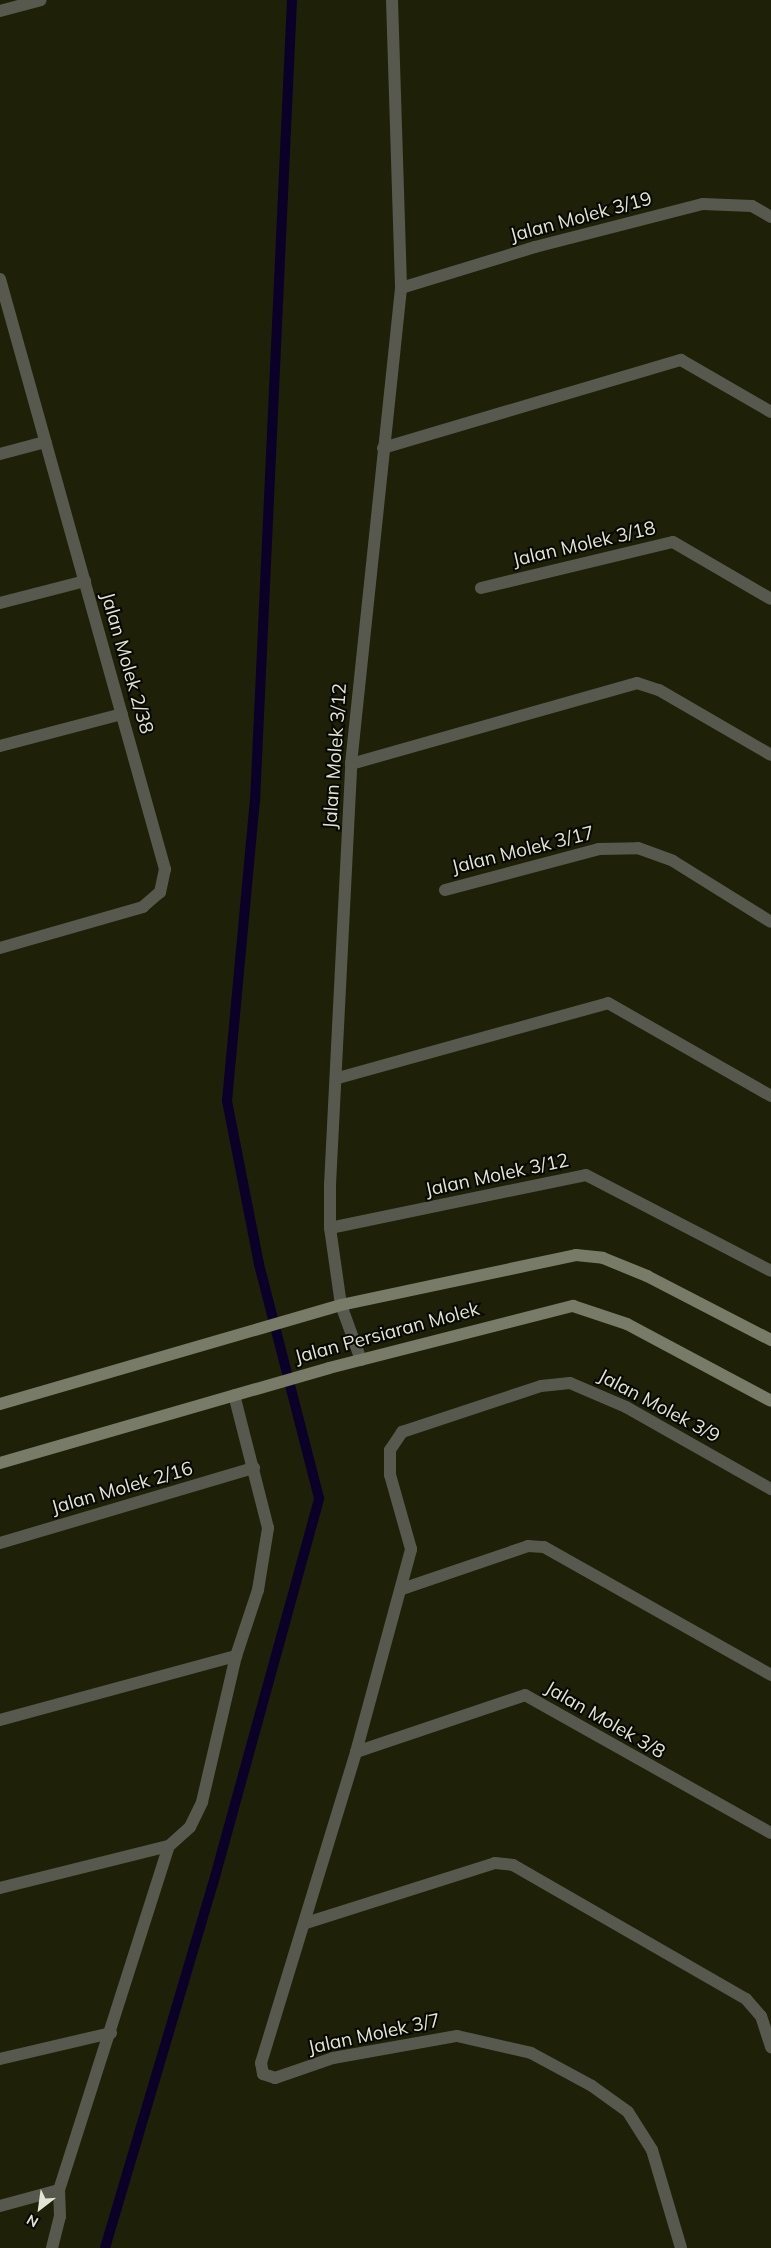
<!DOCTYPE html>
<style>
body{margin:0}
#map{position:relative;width:771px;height:2248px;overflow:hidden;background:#1e2008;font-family:Mulish,sans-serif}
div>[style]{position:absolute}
.stream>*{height:10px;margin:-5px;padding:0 5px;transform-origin:5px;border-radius:5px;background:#0b0028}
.lane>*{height:12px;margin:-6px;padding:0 6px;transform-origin:6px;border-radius:6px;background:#57594e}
.street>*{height:12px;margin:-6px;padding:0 6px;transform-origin:6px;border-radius:6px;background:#57594e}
.secondary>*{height:12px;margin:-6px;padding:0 6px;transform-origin:6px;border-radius:6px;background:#787b68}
span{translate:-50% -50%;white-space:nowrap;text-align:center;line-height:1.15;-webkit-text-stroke:4px #080902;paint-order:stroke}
.street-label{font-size:19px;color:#e2e5d5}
.north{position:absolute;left:15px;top:2183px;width:50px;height:50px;-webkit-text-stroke:4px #080902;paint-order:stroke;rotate:210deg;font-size:14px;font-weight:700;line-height:20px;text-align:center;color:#e2e5d5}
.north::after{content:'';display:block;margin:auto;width:18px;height:22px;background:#e2e5d5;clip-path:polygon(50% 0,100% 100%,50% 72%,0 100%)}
</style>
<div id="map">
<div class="stream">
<div style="left:105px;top:2248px;width:380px;rotate:-73.5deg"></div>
<div style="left:213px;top:1884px;width:400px;rotate:-74.6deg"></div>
<div style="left:319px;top:1498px;width:242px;rotate:-104.4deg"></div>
<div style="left:259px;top:1264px;width:166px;rotate:-101.1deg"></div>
<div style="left:227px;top:1101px;width:300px;rotate:-84.7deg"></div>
<div style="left:255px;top:802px;width:803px;rotate:-87.36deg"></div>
</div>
<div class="lane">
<div style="left:392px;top:0;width:288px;rotate:88.2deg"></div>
<div style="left:383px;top:448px;width:311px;rotate:-16.5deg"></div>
<div style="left:681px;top:360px;width:104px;rotate:30deg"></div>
<div style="left:0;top:454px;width:47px;rotate:-14.9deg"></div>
<div style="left:0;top:746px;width:126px;rotate:-14.7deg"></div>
<div style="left:351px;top:764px;width:297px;rotate:-15.8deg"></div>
<div style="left:637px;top:683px;width:23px;rotate:18deg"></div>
<div style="left:659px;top:690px;width:129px;rotate:30.1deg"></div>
<div style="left:338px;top:1078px;width:280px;rotate:-15.5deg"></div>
<div style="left:608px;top:1003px;width:188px;rotate:29.7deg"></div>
<div style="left:402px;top:1589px;width:133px;rotate:-18.8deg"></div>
<div style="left:528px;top:1546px;width:16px;rotate:4deg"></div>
<div style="left:544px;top:1547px;width:261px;rotate:29.4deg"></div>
<div style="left:0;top:1720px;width:245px;rotate:-15.2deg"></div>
<div style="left:306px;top:1923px;width:198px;rotate:-17.6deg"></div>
<div style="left:495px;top:1863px;width:18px;rotate:6deg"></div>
<div style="left:513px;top:1865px;width:269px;rotate:29.9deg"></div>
<div style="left:746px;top:1999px;width:23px;rotate:49deg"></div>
<div style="left:761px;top:2016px;width:33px;rotate:72deg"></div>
<div style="left:0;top:2059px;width:114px;rotate:-13.2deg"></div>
<div style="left:263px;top:2074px;width:11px;rotate:-100deg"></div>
<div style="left:261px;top:2063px;width:325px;rotate:-73deg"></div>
<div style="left:356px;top:1752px;width:210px;rotate:-74.8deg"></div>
<div style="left:411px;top:1549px;width:77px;rotate:-105.8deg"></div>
<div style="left:390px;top:1475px;width:25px;rotate:-90deg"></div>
</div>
<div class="street">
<div style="left:0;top:11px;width:42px;rotate:-15deg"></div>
<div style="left:0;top:279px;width:613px;rotate:74.38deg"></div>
<div style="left:165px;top:869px;width:24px;rotate:102deg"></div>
<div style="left:160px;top:892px;width:23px;rotate:139deg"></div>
<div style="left:143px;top:907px;width:149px;rotate:164deg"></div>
<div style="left:481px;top:588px;width:197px;rotate:-13.5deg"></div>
<div style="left:673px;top:542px;width:113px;rotate:30.2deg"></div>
<div style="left:0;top:603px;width:88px;rotate:-14.5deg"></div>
<div style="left:445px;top:890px;width:159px;rotate:-14.9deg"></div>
<div style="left:599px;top:849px;width:39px;rotate:-1deg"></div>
<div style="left:638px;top:848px;width:37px;rotate:20deg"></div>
<div style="left:673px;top:861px;width:115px;rotate:31.9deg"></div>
<div style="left:330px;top:1228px;width:261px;rotate:-11.7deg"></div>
<div style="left:586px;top:1175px;width:208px;rotate:27.4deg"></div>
<div style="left:361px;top:1360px;width:59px;rotate:-110deg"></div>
<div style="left:341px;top:1305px;width:78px;rotate:-98.1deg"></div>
<div style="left:330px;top:1228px;width:43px;rotate:-90deg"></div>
<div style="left:330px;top:1185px;width:422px;rotate:-87.1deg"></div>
<div style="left:351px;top:764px;width:479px;rotate:-84deg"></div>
<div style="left:401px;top:288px;width:140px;rotate:-17deg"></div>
<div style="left:535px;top:247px;width:173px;rotate:-14.4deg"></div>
<div style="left:703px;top:204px;width:49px;rotate:2.3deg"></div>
<div style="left:752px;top:206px;width:22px;rotate:30deg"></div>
<div style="left:390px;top:1450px;width:22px;rotate:-56deg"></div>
<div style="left:402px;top:1432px;width:146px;rotate:-18.3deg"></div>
<div style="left:541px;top:1386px;width:29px;rotate:-6deg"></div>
<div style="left:570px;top:1383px;width:61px;rotate:23.2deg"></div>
<div style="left:626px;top:1407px;width:167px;rotate:29.5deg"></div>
<div style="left:0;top:1543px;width:265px;rotate:-16.5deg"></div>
<div style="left:356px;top:1752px;width:178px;rotate:-18.6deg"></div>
<div style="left:525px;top:1695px;width:282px;rotate:29.3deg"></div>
<div style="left:0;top:1888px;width:174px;rotate:-14deg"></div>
<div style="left:263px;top:2074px;width:13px;rotate:18deg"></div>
<div style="left:275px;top:2078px;width:61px;rotate:-19deg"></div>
<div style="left:333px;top:2058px;width:126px;rotate:-10.1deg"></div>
<div style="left:457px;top:2036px;width:76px;rotate:12.9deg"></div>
<div style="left:531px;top:2053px;width:69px;rotate:28.4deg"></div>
<div style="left:592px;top:2086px;width:44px;rotate:35.8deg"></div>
<div style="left:628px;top:2112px;width:45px;rotate:57.7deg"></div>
<div style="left:652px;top:2150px;width:102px;rotate:73.5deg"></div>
<div style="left:0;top:2206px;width:61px;rotate:-15.2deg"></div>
<div style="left:52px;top:2248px;width:32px;rotate:-76deg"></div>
<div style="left:60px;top:2217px;width:27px;rotate:-92deg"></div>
<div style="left:59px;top:2190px;width:361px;rotate:-72.3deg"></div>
<div style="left:169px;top:1846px;width:28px;rotate:-42deg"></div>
<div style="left:190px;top:1827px;width:28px;rotate:-64deg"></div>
<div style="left:202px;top:1802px;width:150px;rotate:-76.9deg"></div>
<div style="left:236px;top:1656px;width:70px;rotate:-71.6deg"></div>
<div style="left:258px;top:1590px;width:63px;rotate:-80.8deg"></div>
<div style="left:268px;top:1528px;width:137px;rotate:-104.3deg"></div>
</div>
<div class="secondary">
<div style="left:0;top:1404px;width:355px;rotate:-16.2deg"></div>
<div style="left:341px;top:1305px;width:240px;rotate:-12deg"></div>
<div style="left:576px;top:1255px;width:27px;rotate:6deg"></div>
<div style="left:603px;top:1258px;width:48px;rotate:22.2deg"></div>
<div style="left:647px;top:1276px;width:140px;rotate:27.3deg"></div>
<div style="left:0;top:1463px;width:342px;rotate:-16.1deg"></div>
<div style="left:329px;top:1368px;width:252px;rotate:-14.3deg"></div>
<div style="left:573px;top:1306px;width:57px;rotate:18.4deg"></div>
<div style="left:627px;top:1324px;width:163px;rotate:28.1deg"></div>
</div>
<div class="street-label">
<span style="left:581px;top:217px;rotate:-15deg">Jalan Molek 3/19</span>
<span style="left:584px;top:544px;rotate:-13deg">Jalan Molek 3/18</span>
<span style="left:127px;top:663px;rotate:74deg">Jalan Molek 2/38</span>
<span style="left:335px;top:756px;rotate:-86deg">Jalan Molek 3/12</span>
<span style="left:523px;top:850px;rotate:-14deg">Jalan Molek 3/17</span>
<span style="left:497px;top:1175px;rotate:-12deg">Jalan Molek 3/12</span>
<span style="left:387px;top:1333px;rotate:-15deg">Jalan Persiaran Molek</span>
<span style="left:659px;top:1406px;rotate:28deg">Jalan Molek 3/9</span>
<span style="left:122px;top:1488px;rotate:-16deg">Jalan Molek 2/16</span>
<span style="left:605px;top:1720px;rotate:30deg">Jalan Molek 3/8</span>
<span style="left:374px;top:2034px;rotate:-12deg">Jalan Molek 3/7</span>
</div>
<div class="north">N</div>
</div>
